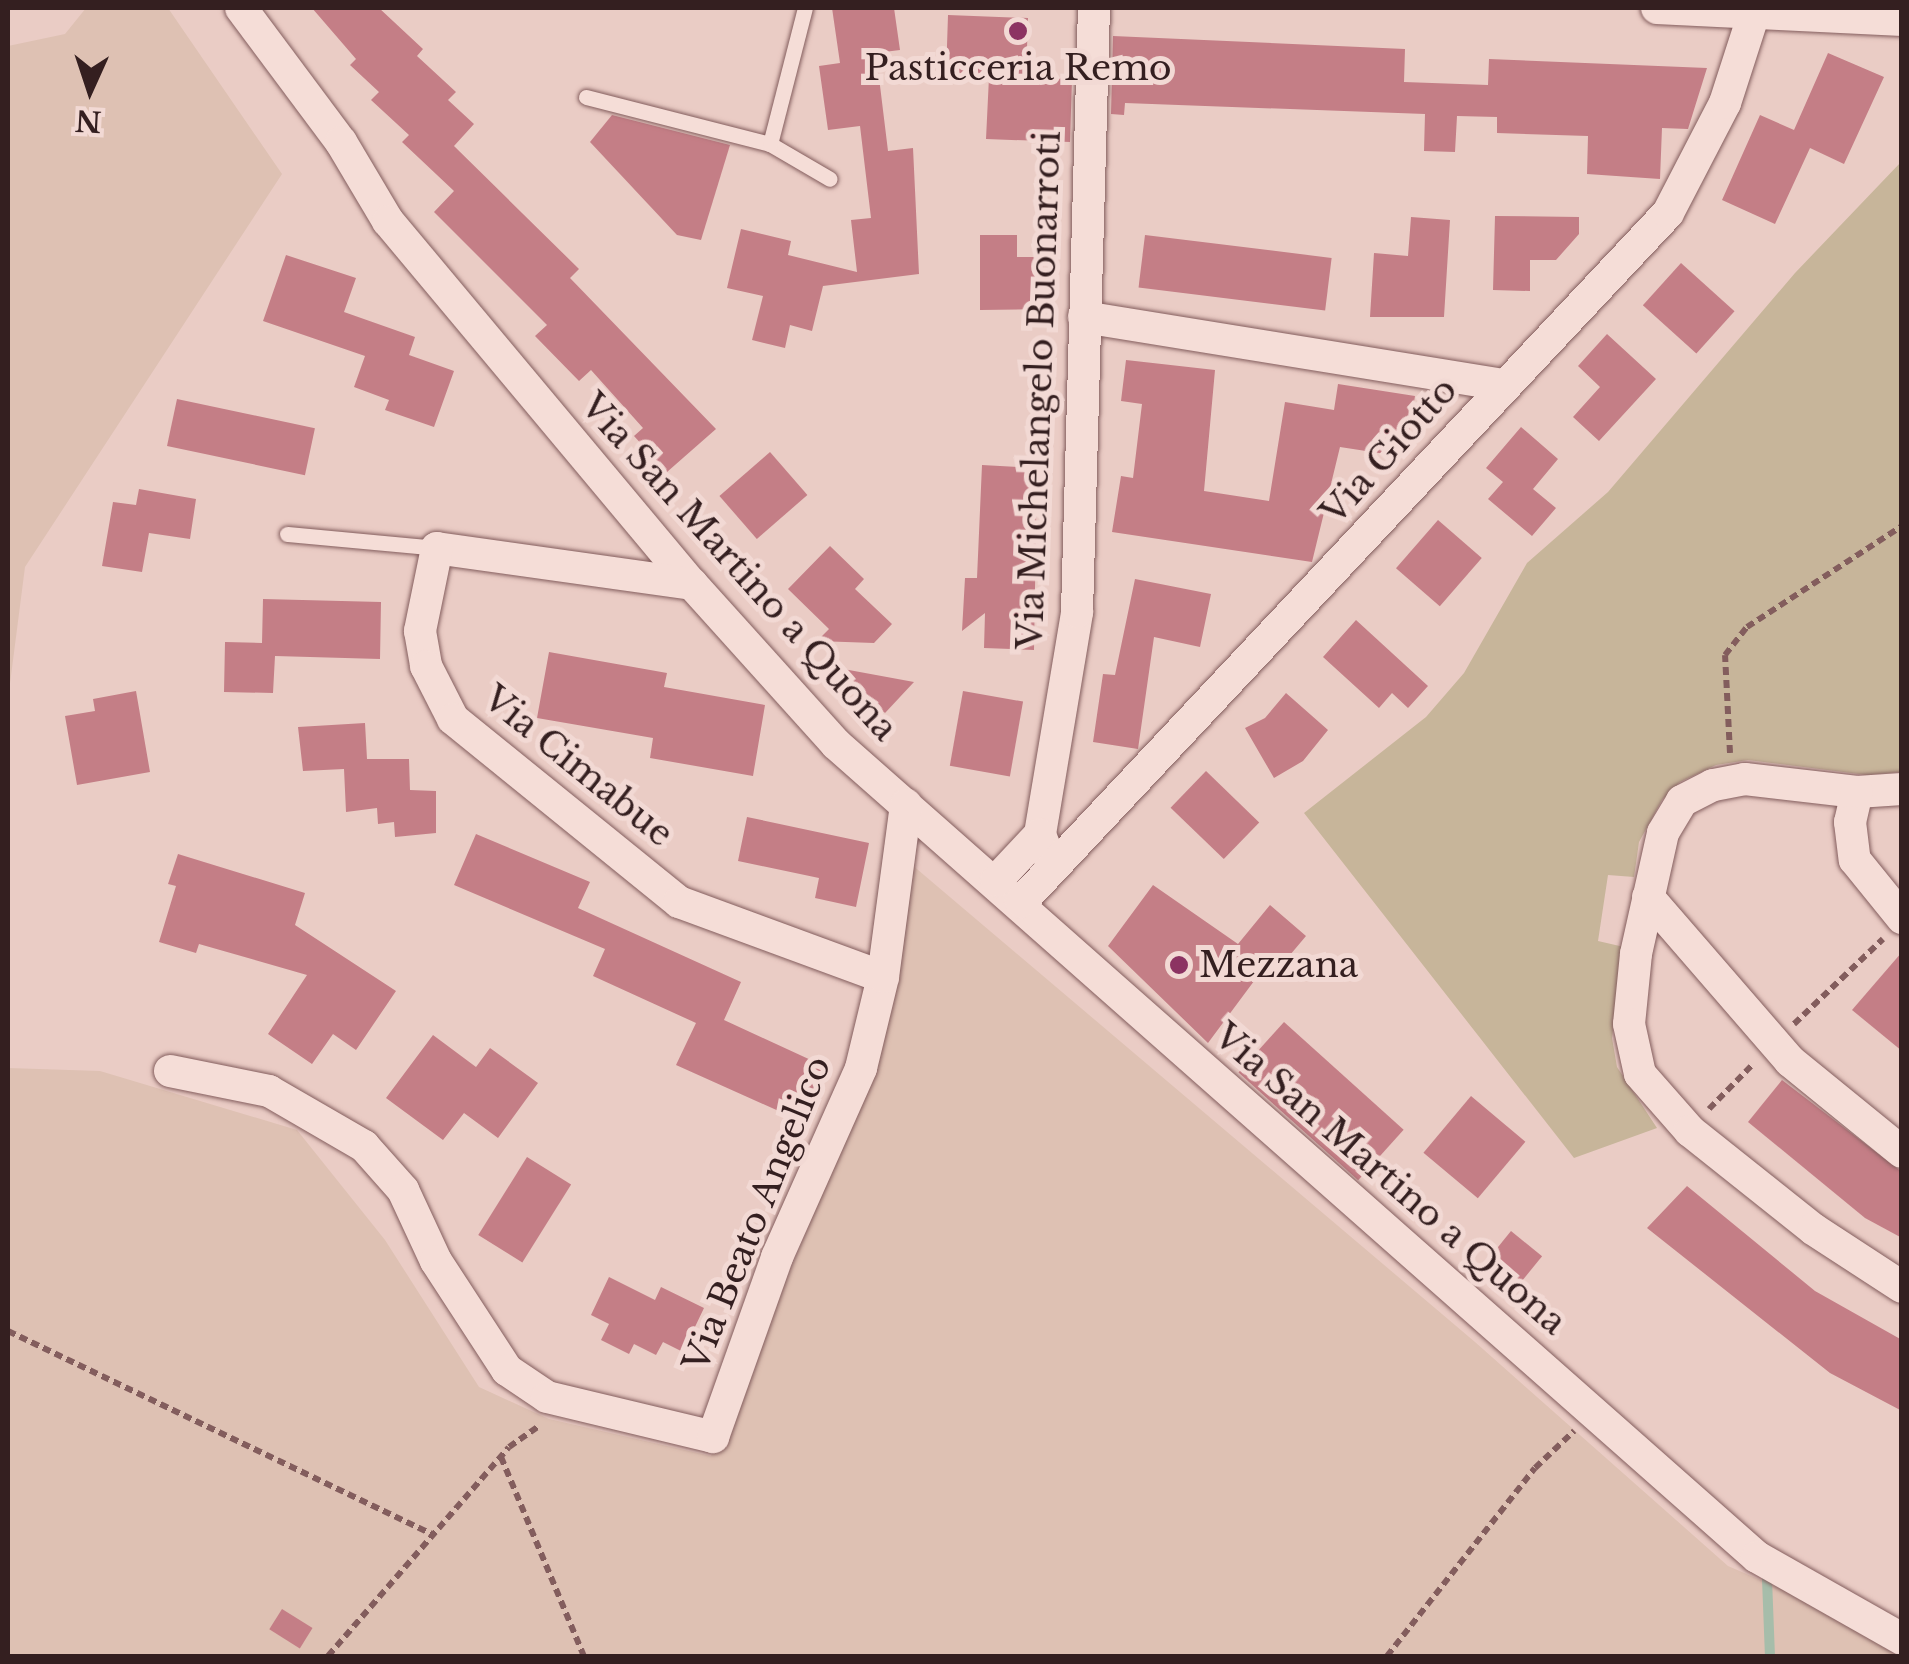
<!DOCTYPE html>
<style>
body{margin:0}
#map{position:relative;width:1909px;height:1664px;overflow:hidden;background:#eaccc5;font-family:"Libre Baskerville",serif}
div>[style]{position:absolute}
.farmland>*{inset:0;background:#dec1b3}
.green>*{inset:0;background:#c7b59a}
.stream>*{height:10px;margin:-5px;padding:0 5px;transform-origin:5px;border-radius:5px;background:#a6bdaa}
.building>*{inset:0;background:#c47e86;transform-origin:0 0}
.path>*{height:6px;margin-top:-3px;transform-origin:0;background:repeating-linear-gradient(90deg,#835d5d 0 8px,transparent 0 13px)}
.roads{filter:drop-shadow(0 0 2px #835d5d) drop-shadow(0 0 2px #835d5d)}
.lane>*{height:15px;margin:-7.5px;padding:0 7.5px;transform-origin:7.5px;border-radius:7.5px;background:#f5ddd7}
.street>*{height:32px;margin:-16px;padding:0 16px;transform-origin:16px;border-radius:16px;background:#f5ddd7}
.dots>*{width:28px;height:28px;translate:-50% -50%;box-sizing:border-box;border:5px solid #f2d9d4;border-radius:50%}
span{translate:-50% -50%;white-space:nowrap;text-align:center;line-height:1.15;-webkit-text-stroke:10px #f2d9d4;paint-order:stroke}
.poi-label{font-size:35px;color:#341f20}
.left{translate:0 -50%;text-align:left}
.street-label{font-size:35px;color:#341f20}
.frame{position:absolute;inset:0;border:10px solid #341f20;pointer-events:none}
.north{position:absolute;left:40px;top:40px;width:100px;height:100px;-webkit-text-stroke:8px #f2d9d4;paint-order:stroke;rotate:183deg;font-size:28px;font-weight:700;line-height:40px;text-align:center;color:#341f20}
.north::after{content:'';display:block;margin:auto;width:35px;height:45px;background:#341f20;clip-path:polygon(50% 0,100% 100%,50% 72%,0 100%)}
</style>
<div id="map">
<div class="farmland">
<div style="clip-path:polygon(86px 8px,168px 8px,282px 174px,25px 567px,8px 699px,8px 46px,65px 34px)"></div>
<div style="clip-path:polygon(898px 853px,1475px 1342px,1728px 1566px,1902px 1641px,1901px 1656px,8px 1656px,8px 1068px,100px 1071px,297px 1130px,385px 1240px,479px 1387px,549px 1419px,711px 1456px,856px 1115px)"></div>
</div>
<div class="green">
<div style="clip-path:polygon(1901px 162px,1901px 772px,1867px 775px,1748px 760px,1716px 765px,1680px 782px,1662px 800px,1639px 842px,1634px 877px,1608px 875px,1598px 941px,1624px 947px,1612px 1038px,1617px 1067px,1657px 1128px,1574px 1158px,1304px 813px,1426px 717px,1464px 673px,1527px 563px,1608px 492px,1795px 273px)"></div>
</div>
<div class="stream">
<div style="left:1767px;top:1579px;width:77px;rotate:87.8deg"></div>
</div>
<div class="building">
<div style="clip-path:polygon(312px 8px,379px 8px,423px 49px,417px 56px,456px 92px,448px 100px,474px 124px,454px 146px,579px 269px,570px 278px,716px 429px,667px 472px,634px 436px,643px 428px,591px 370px,579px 381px,535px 336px,547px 325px,434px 212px,454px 191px,402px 142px,409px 135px,371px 100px,379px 92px,350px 65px,356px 59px)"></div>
<div style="clip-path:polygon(832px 8px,894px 8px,900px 50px,876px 53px,888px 151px,913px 148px,919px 274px,823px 286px,812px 331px,790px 325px,785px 348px,752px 340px,763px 296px,727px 288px,741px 229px,791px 241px,788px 255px,857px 272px,851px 220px,871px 218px,860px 126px,828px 130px,819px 66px,840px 63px)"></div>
<div style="clip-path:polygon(948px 15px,1028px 18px,1026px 77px,1072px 79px,1070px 142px,986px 139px,989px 77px,946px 76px)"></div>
<div style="clip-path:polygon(1113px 36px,1405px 49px,1404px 82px,1488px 85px,1489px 59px,1707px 68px,1688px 129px,1662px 128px,1660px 179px,1587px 174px,1588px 136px,1497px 133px,1497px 117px,1457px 116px,1455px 152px,1424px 151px,1425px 114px,1125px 103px,1124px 115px,1111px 114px)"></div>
<div style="clip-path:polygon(1828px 53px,1884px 77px,1844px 164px,1810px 148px,1775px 224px,1722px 200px,1760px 115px,1794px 130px)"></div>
<div style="clip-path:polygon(612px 115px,730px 145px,701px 240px,677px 235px,590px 142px)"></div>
<div style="clip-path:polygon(1495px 216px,1579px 217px,1579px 234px,1556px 260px,1530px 260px,1530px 291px,1493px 290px)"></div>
<div style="clip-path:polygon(1411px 217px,1450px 220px,1444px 317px,1370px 317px,1374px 253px,1408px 256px)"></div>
<div style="clip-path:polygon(980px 235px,1017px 235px,1017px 257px,1043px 257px,1044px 309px,980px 310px)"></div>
<div style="left:1145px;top:235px;width:188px;height:53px;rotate:7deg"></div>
<div style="clip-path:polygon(286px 255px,356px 278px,344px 312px,415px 337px,409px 355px,454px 371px,434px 427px,385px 410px,389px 400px,354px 387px,365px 356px,263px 321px)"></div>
<div style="left:1681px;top:263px;width:72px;height:57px;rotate:42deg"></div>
<div style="clip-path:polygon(1607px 334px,1656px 379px,1599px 441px,1573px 417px,1600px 387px,1578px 366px)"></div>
<div style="clip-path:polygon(1126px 360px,1215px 370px,1204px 491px,1269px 501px,1285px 402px,1334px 410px,1338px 384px,1415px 396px,1405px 457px,1340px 447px,1312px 562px,1112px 532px,1121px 476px,1133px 478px,1142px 404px,1121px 401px)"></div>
<div style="left:177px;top:399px;width:141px;height:48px;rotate:12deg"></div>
<div style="clip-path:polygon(1521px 427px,1558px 459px,1533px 489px,1556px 508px,1532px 536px,1488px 499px,1503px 482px,1486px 468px)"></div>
<div style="left:770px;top:452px;width:57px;height:67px;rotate:49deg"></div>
<div style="clip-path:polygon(982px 465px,1037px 468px,1034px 650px,984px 648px,985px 613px,962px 631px,965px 578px,977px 578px)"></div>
<div style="clip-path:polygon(139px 489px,196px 499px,190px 539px,149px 533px,142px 572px,102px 566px,113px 502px,136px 505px)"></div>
<div style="left:1438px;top:520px;width:58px;height:64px;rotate:41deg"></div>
<div style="clip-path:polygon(830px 546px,864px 579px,855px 589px,892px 624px,874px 643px,817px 641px,829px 629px,788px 589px)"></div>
<div style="clip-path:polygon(1135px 579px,1211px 594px,1200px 647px,1154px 637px,1138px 749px,1093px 742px,1103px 674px,1115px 675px)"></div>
<div style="clip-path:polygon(263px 599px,381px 602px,380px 659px,275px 656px,273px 693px,224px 692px,225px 642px,262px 643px)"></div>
<div style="clip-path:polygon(1356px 620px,1428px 686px,1408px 708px,1392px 693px,1379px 708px,1323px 657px)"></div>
<div style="clip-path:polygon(549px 652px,667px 673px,664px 687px,765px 705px,753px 776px,650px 758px,653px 738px,537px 718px)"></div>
<div style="clip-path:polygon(838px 668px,914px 682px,885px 713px)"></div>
<div style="clip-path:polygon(136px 691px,150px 772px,77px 785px,65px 716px,95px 711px,93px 699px)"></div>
<div style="left:963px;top:691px;width:61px;height:76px;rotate:10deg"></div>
<div style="clip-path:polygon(1286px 693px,1328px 730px,1303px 761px,1274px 778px,1245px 728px,1265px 718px)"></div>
<div style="clip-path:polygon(365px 723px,367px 759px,409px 759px,410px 790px,436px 791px,436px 833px,395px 837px,394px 822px,378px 824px,377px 808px,346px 812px,344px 769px,303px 771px,298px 727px)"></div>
<div style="left:1206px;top:771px;width:74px;height:51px;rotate:44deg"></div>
<div style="clip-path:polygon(747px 817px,869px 843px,856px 907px,815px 898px,819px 878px,738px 861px)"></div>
<div style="clip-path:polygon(476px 834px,590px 882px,578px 908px,741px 982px,724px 1020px,826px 1067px,801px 1121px,676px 1065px,696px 1023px,593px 976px,605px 949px,454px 885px)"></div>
<div style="clip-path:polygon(178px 854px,305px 893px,295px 925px,396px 991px,356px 1050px,333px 1034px,312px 1064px,268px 1034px,307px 975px,199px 944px,196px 953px,159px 942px,176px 886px,168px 884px)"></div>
<div style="clip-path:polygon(1153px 885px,1238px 944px,1270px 905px,1306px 936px,1269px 980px,1260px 973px,1208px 1043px,1108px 946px)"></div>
<div style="clip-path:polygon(1902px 952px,1902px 1051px,1852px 1010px)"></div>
<div style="left:1284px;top:1022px;width:161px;height:68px;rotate:42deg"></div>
<div style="clip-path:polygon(433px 1035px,476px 1067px,490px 1048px,538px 1083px,498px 1138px,464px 1113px,443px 1140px,386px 1098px)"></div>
<div style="clip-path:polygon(1782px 1080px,1902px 1172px,1902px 1238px,1865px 1218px,1748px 1122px)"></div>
<div style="left:1471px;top:1096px;width:71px;height:74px;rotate:40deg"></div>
<div style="left:527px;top:1157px;width:52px;height:92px;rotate:32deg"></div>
<div style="clip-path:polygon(1687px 1186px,1815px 1291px,1902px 1340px,1902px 1411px,1830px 1373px,1647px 1228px)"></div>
<div style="left:1511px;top:1231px;width:40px;height:46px;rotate:39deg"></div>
<div style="clip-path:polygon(609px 1277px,655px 1300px,661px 1287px,704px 1308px,683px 1352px,663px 1342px,656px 1355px,634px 1344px,629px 1354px,601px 1340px,609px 1324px,591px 1315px)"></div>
<div style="left:282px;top:1609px;width:36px;height:24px;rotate:32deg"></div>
</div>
<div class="path">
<div style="left:1730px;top:753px;width:98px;rotate:-92.9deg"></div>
<div style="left:1725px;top:655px;width:36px;rotate:-52deg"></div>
<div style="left:1747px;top:627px;width:185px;rotate:-33.1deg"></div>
<div style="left:1794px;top:1024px;width:123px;rotate:-43.7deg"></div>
<div style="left:1709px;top:1109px;width:63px;rotate:-45.6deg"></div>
<div style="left:8px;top:1331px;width:471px;rotate:25.6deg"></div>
<div style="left:501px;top:1457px;width:216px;rotate:67.4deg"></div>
<div style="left:328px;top:1656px;width:276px;rotate:-49.1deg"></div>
<div style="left:509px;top:1447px;width:37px;rotate:-35deg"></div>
<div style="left:1387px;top:1656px;width:239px;rotate:-51.8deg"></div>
<div style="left:1535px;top:1468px;width:54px;rotate:-43.5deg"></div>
</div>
<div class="roads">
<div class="lane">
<div style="left:586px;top:97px;width:190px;rotate:14.3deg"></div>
<div style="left:770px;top:144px;width:69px;rotate:30.3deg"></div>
<div style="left:770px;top:144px;width:140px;rotate:-75.6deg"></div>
<div style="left:287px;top:534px;width:151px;rotate:5.3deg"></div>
</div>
<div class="street">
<div style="left:241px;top:8px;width:167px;rotate:53.3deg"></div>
<div style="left:341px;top:142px;width:92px;rotate:59.3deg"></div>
<div style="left:388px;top:221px;width:473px;rotate:50.1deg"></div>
<div style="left:692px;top:584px;width:215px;rotate:48deg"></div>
<div style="left:836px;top:744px;width:1228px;rotate:41.44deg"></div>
<div style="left:1757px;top:1557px;width:167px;rotate:29.5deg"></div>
<div style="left:1657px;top:8px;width:245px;rotate:2.8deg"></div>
<div style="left:1084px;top:317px;width:423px;rotate:9.2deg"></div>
<div style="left:692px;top:584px;width:258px;rotate:-172deg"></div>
<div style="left:437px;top:548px;width:85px;rotate:101.6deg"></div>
<div style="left:420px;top:631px;width:36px;rotate:80deg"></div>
<div style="left:426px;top:666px;width:59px;rotate:63deg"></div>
<div style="left:453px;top:719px;width:291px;rotate:39deg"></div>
<div style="left:679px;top:902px;width:217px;rotate:20.2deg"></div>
<div style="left:1902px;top:789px;width:45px;rotate:176.2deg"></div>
<div style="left:1857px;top:792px;width:113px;rotate:-173.4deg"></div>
<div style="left:1745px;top:779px;width:33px;rotate:169deg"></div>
<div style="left:1713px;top:785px;width:35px;rotate:153deg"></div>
<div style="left:1682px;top:801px;width:37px;rotate:121deg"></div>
<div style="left:1663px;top:833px;width:124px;rotate:102.6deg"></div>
<div style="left:1636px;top:954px;width:70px;rotate:95.7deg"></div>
<div style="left:1629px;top:1024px;width:51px;rotate:77.6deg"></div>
<div style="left:1640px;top:1074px;width:76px;rotate:48.7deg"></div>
<div style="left:1690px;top:1131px;width:157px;rotate:38.5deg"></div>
<div style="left:1813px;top:1229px;width:106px;rotate:33.1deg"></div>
<div style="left:1857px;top:792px;width:31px;rotate:103deg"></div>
<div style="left:1850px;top:822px;width:38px;rotate:83deg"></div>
<div style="left:1855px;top:860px;width:75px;rotate:51deg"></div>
<div style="left:1053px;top:867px;width:35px;rotate:-112deg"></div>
<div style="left:1040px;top:834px;width:225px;rotate:-80.5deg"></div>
<div style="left:1077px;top:612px;width:604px;rotate:-88.39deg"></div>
<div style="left:996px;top:881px;width:64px;rotate:-46.9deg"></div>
<div style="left:1648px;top:897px;width:217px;rotate:49.1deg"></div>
<div style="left:1790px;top:1061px;width:144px;rotate:39.1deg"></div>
<div style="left:1021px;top:902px;width:945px;rotate:-46.8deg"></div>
<div style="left:1668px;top:213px;width:124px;rotate:-62.6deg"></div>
<div style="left:1725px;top:103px;width:95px;rotate:-72.1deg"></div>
<div style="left:170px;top:1071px;width:101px;rotate:11.4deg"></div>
<div style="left:269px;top:1091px;width:110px;rotate:30.1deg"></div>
<div style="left:364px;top:1146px;width:59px;rotate:48.4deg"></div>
<div style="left:403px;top:1190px;width:78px;rotate:65.1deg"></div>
<div style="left:436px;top:1261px;width:130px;rotate:56.9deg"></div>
<div style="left:507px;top:1370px;width:48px;rotate:34deg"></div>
<div style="left:547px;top:1397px;width:171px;rotate:13.5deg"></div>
<div style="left:713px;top:1437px;width:191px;rotate:-70.4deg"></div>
<div style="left:777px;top:1257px;width:207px;rotate:-66deg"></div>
<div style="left:861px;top:1068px;width:94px;rotate:-76.4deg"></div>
<div style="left:883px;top:977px;width:174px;rotate:-82.4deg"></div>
</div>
</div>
<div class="dots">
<div style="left:1018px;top:31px;background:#8c3362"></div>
<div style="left:1179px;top:965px;background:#8c3362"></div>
</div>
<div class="poi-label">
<span style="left:1018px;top:68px">Pasticceria Remo</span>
<span class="left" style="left:1199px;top:965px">Mezzana</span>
</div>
<div class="street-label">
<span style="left:1039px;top:390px;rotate:-88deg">Via Michelangelo Buonarroti</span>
<span style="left:1389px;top:451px;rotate:-48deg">Via Giotto</span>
<span style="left:739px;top:567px;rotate:48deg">Via San Martino a Quona</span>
<span style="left:578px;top:766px;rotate:39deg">Via Cimabue</span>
<span style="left:1390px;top:1179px;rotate:41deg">Via San Martino a Quona</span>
<span style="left:757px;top:1214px;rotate:-68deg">Via Beato Angelico</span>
</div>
<div class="frame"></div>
<div class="north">N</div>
</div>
